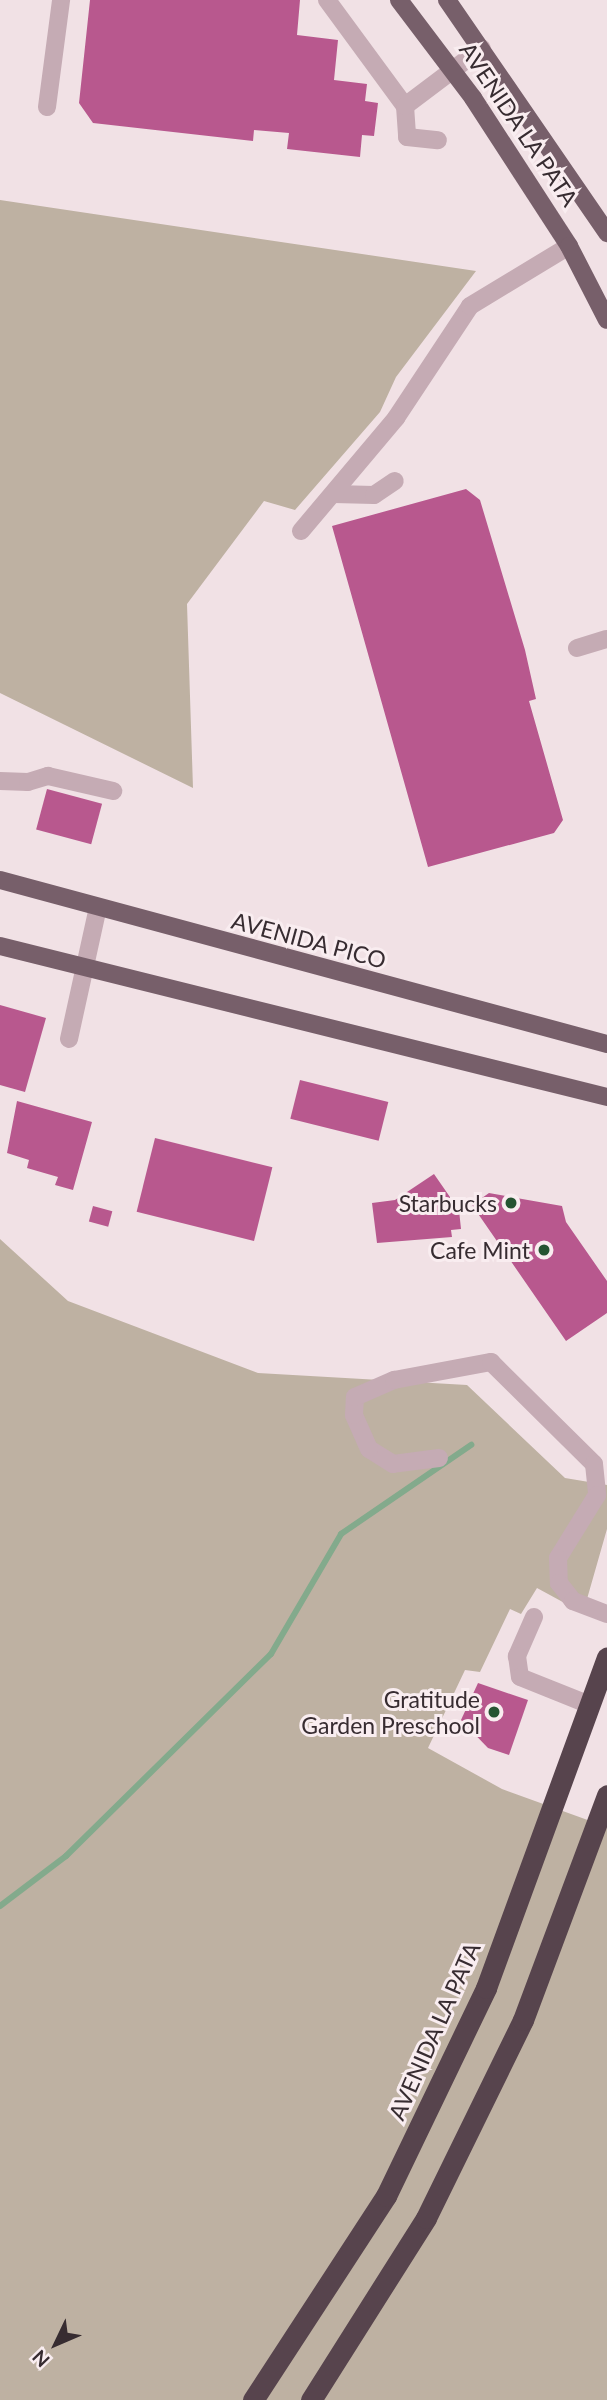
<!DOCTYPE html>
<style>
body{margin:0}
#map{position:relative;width:607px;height:2400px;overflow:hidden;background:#f1e1e5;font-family:Lato,sans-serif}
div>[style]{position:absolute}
.green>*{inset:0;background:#beb1a2}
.stream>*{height:6px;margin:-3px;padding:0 3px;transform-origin:3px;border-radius:3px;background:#83aa8c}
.building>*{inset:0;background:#b8588e;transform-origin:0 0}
.minor>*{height:18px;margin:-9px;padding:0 9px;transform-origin:9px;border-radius:9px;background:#c5abb4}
.major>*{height:18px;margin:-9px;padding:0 9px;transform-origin:9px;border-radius:9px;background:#775f6a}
.highway>*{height:21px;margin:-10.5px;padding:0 10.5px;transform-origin:10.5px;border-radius:10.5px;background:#57444d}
.dots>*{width:19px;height:19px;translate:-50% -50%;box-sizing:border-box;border:4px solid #f9edf0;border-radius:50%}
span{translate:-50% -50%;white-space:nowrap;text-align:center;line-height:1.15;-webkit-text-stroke:6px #f9edf0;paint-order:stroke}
.street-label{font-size:23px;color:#372c31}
.poi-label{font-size:23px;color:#372c31}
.right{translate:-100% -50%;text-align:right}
.north{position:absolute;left:21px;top:2309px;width:70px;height:70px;-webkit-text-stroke:5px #f9edf0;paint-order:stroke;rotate:226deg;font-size:19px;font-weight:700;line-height:28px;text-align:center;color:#372c31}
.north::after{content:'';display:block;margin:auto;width:24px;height:32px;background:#372c31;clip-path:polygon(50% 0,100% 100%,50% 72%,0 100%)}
</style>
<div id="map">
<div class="green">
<div style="clip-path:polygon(0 200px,476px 271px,396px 377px,380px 412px,295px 510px,264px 501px,187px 604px,193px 788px,0 693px)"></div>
<div style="clip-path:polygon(0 1239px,68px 1301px,258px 1373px,467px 1385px,565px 1478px,607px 1485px,607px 1529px,583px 1613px,537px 1588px,521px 1614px,510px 1609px,480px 1672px,465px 1670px,428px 1748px,502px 1789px,607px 1827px,607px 2400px,0 2400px)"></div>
</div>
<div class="stream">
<div style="left:0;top:1906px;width:83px;rotate:-37.1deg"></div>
<div style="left:66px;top:1856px;width:288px;rotate:-44.6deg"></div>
<div style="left:271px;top:1654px;width:139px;rotate:-59.7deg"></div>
<div style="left:341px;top:1534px;width:158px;rotate:-34.4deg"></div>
</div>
<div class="building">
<div style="clip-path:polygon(90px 0,300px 0,297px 35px,338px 40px,334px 80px,367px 84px,365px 101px,378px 103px,374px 136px,362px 135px,360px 157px,287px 149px,289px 133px,254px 130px,253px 141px,93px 123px,79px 103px)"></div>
<div style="clip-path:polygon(466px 489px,480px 500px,525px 650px,536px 699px,529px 701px,563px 820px,554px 833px,428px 867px,332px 526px)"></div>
<div style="left:47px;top:789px;width:57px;height:42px;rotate:15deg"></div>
<div style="clip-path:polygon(0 1005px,46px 1018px,25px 1092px,0 1085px)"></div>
<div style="left:300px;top:1080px;width:91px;height:40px;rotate:14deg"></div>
<div style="clip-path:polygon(17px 1101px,92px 1122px,73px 1190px,55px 1185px,58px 1177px,27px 1168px,29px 1160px,7px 1153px)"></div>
<div style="left:155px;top:1138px;width:121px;height:76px;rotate:14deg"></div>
<div style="clip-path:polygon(434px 1174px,459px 1210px,461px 1229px,451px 1230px,452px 1237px,377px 1243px,372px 1203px,395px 1200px)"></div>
<div style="clip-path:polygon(489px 1193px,562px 1206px,566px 1222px,607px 1281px,607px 1313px,566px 1341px,472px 1205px)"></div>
<div style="left:93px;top:1206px;width:20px;height:16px;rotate:15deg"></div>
<div style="clip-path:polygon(478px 1683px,528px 1700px,509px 1755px,488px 1748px,461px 1720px)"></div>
</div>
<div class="minor">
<div style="left:327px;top:0;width:132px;rotate:53.7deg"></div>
<div style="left:405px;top:106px;width:31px;rotate:86deg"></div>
<div style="left:407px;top:137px;width:31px;rotate:6deg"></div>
<div style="left:405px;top:106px;width:96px;rotate:-37deg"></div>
<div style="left:47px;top:107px;width:108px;rotate:-82.5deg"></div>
<div style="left:334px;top:494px;width:40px;rotate:1.4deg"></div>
<div style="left:374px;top:495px;width:25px;rotate:-34deg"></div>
<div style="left:301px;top:531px;width:148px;rotate:-49.9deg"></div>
<div style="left:396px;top:418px;width:134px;rotate:-56.5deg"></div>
<div style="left:470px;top:306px;width:116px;rotate:-31.2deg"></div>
<div style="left:577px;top:648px;width:31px;rotate:-17deg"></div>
<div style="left:0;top:781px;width:28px;rotate:2deg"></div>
<div style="left:28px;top:782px;width:21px;rotate:-17deg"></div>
<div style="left:48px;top:776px;width:67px;rotate:13deg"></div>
<div style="left:69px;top:1039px;width:135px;rotate:-77.6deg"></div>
<div style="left:439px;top:1458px;width:46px;rotate:172.6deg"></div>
<div style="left:393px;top:1464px;width:28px;rotate:-148deg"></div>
<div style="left:369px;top:1449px;width:37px;rotate:-114deg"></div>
<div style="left:354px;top:1415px;width:18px;rotate:-87deg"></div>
<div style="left:355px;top:1397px;width:43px;rotate:-23.6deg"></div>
<div style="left:394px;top:1380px;width:99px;rotate:-10.5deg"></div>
<div style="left:491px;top:1362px;width:145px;rotate:44.7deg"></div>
<div style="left:594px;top:1464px;width:31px;rotate:84deg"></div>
<div style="left:597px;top:1495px;width:74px;rotate:121.8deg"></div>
<div style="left:558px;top:1558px;width:25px;rotate:88deg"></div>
<div style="left:559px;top:1583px;width:23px;rotate:52deg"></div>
<div style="left:573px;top:1601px;width:36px;rotate:21deg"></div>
<div style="left:534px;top:1617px;width:43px;rotate:113.6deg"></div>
<div style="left:517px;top:1656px;width:21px;rotate:82deg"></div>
<div style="left:520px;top:1677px;width:75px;rotate:21.8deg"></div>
</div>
<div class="major">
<div style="left:399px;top:0;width:123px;rotate:52.9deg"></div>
<div style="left:473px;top:98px;width:176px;rotate:57deg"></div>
<div style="left:569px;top:246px;width:83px;rotate:62.8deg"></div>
<div style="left:447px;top:0;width:283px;rotate:55.5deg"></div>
<div style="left:0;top:880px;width:629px;rotate:15.12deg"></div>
<div style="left:0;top:946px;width:625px;rotate:13.97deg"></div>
</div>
<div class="highway">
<div style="left:253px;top:2400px;width:244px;rotate:-56.9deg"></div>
<div style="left:386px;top:2196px;width:231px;rotate:-64.3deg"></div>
<div style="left:486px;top:1988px;width:352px;rotate:-69.9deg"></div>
<div style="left:311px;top:2400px;width:215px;rotate:-57.7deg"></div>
<div style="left:426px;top:2218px;width:220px;rotate:-63.9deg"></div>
<div style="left:523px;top:2020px;width:240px;rotate:-69.5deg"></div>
</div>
<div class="dots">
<div style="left:511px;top:1203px;background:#265432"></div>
<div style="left:544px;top:1250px;background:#265432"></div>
<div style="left:494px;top:1712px;background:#265432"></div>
</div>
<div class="street-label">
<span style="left:519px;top:124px;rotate:56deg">AVENIDA LA PATA</span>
<span style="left:309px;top:940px;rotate:15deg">AVENIDA PICO</span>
<span style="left:434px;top:2031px;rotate:-66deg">AVENIDA LA PATA</span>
</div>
<div class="poi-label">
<span class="right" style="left:497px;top:1203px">Starbucks</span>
<span class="right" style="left:530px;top:1250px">Cafe Mint</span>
<span class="right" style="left:480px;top:1712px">Gratitude<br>Garden Preschool</span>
</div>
<div class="north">N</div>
</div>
